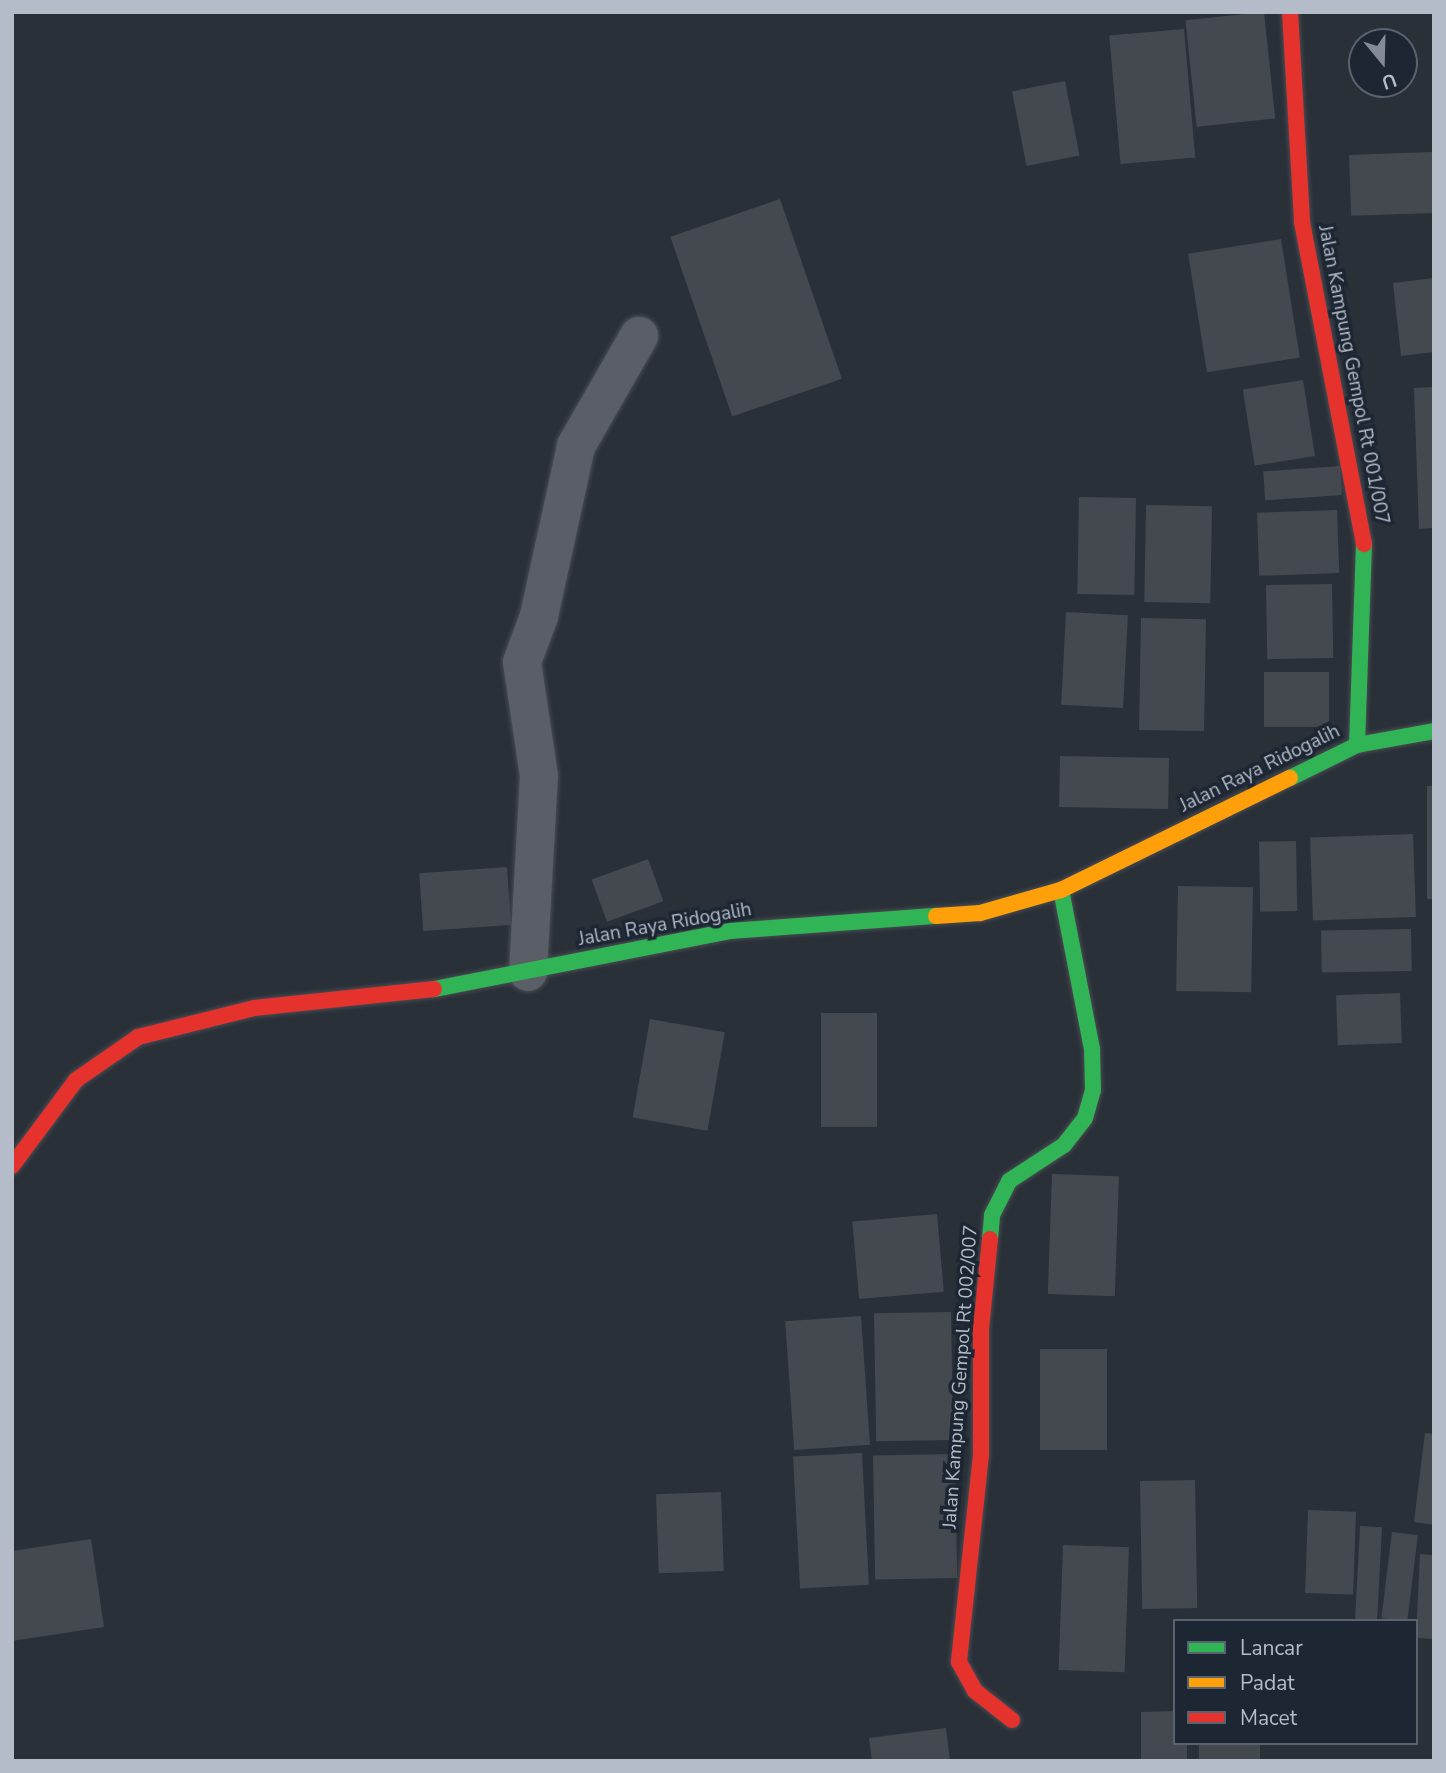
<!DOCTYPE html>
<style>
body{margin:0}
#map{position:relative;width:1446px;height:1773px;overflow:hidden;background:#2a3038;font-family:"Nunito Sans",sans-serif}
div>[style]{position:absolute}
.building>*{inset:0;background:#444950;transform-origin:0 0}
.roads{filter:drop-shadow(0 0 2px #484c53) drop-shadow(0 0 2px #484c53)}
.street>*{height:38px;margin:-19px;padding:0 19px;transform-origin:19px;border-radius:19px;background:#5a5e66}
.fast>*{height:16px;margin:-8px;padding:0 8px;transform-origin:8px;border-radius:8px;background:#30b455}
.slow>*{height:16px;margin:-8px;padding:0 8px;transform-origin:8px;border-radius:8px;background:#ff9f0a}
.jam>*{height:16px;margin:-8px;padding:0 8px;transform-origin:8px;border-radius:8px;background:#e5322d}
span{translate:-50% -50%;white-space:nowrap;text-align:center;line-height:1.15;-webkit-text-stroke:7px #1d2633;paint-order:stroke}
.street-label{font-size:19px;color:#b4bcc9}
.frame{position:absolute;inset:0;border:14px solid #b4bcc9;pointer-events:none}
.legend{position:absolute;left:1173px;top:1619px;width:245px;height:126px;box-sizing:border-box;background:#1d2633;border:2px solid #59626f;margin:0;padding:9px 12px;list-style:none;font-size:21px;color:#b4bcc9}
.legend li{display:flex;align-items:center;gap:14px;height:35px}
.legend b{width:35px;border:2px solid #59626f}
.north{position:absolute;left:1348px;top:28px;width:70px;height:70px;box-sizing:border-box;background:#1d2633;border:2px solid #59626f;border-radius:50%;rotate:161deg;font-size:19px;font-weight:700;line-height:28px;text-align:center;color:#b4bcc9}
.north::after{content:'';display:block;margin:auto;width:24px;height:32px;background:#848b96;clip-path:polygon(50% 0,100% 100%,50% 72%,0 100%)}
</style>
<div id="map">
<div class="building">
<div style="left:1264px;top:12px;width:107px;height:79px;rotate:84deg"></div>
<div style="left:1184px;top:29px;width:129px;height:75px;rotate:85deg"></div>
<div style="left:1065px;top:81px;width:76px;height:54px;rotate:79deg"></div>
<div style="left:1432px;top:152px;width:61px;height:83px;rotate:88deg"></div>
<div style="left:780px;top:199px;width:190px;height:116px;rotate:71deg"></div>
<div style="left:1281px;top:239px;width:120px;height:94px;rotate:81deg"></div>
<div style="clip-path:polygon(1434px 278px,1434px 352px,1401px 356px,1393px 283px)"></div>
<div style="left:1303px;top:380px;width:77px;height:61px;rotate:81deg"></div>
<div style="clip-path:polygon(1434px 387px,1434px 528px,1419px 529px,1414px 388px)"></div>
<div style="left:1340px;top:466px;width:29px;height:77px;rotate:86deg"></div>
<div style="left:1079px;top:497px;width:57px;height:97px;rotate:1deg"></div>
<div style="left:1146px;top:505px;width:66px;height:97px;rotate:1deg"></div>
<div style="left:1337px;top:510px;width:63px;height:80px;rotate:88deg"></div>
<div style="left:1332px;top:584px;width:74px;height:66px;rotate:89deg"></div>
<div style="left:1066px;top:612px;width:62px;height:93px;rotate:3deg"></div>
<div style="left:1141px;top:618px;width:65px;height:112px;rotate:1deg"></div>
<div style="left:1264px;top:672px;width:65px;height:55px"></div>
<div style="left:1060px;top:756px;width:109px;height:51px;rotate:1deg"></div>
<div style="left:1427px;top:786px;width:7px;height:113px"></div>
<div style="left:1413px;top:834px;width:83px;height:103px;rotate:88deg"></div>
<div style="left:1296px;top:841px;width:70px;height:37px;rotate:89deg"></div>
<div style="left:648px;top:859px;width:45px;height:60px;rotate:70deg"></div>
<div style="left:507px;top:867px;width:58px;height:88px;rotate:86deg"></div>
<div style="left:1178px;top:886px;width:75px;height:105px;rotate:1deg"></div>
<div style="left:1411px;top:929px;width:42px;height:90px;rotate:89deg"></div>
<div style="left:1400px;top:993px;width:50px;height:64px;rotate:88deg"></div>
<div style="left:821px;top:1013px;width:56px;height:114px"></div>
<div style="left:650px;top:1019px;width:76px;height:100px;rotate:10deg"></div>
<div style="left:1052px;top:1174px;width:67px;height:120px;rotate:2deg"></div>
<div style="left:937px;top:1214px;width:78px;height:85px;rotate:85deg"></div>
<div style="left:951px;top:1312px;width:128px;height:77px;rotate:89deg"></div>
<div style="left:861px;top:1316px;width:129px;height:76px;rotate:86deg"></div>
<div style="left:1040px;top:1349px;width:67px;height:101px"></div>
<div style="clip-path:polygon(1425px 1433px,1434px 1434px,1434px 1525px,1414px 1522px)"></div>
<div style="left:862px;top:1453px;width:132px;height:69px;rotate:87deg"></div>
<div style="left:955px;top:1454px;width:124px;height:82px;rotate:89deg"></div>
<div style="left:1195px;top:1480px;width:128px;height:55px;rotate:89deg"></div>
<div style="left:721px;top:1492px;width:79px;height:65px;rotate:88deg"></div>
<div style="left:1308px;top:1510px;width:48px;height:83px;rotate:2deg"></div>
<div style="left:1360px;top:1526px;width:22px;height:95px;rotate:3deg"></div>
<div style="left:1392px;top:1532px;width:26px;height:87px;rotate:7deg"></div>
<div style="clip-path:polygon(91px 1539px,104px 1627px,12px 1641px,12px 1551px)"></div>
<div style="left:1063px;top:1545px;width:66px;height:125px;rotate:2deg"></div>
<div style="clip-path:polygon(1420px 1554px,1434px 1555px,1434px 1639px,1416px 1638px)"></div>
<div style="clip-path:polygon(1175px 1711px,1175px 1743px,1187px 1743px,1187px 1761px,1141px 1761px,1141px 1712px)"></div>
<div style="clip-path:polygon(946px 1728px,950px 1761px,872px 1761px,869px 1738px)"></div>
<div style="left:1199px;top:1743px;width:61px;height:18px"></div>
</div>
<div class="roads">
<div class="street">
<div style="left:528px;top:972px;width:196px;rotate:-86.8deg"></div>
<div style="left:539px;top:776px;width:115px;rotate:-98.5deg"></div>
<div style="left:522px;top:662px;width:49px;rotate:-69.7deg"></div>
<div style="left:539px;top:616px;width:174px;rotate:-77.7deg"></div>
<div style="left:576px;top:446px;width:127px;rotate:-60.2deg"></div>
</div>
<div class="fast">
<div style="left:1357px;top:745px;width:201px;rotate:-88deg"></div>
<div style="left:1290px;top:778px;width:75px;rotate:-26.2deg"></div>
<div style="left:1357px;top:745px;width:78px;rotate:-10.3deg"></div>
<div style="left:434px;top:989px;width:302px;rotate:-11.1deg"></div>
<div style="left:730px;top:931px;width:207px;rotate:-4.2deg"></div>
<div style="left:990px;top:1239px;width:24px;rotate:-85deg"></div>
<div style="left:992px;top:1215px;width:38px;rotate:-63deg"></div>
<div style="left:1009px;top:1181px;width:66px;rotate:-33.2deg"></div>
<div style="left:1064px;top:1145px;width:34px;rotate:-52deg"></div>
<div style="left:1085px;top:1118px;width:29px;rotate:-74deg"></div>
<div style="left:1093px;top:1090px;width:41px;rotate:-91.4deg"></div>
<div style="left:1092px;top:1049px;width:162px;rotate:-101deg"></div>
</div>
<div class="slow">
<div style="left:936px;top:916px;width:44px;rotate:-3.9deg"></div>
<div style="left:980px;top:913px;width:84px;rotate:-15.9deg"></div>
<div style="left:1061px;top:890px;width:255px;rotate:-26.1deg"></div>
</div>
<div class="jam">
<div style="left:1290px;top:12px;width:210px;rotate:86.7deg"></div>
<div style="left:1302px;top:222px;width:328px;rotate:79.1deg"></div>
<div style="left:12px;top:1166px;width:107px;rotate:-53.3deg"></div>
<div style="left:76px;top:1080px;width:75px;rotate:-34.7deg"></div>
<div style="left:138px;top:1037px;width:120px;rotate:-14deg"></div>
<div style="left:254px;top:1008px;width:181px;rotate:-6deg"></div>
<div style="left:990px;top:1239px;width:90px;rotate:95.7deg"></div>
<div style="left:981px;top:1329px;width:126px;rotate:90deg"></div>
<div style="left:981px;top:1455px;width:208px;rotate:96.1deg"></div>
<div style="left:959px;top:1662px;width:33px;rotate:61deg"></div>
<div style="left:975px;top:1691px;width:47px;rotate:38.1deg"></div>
</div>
</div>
<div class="street-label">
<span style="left:1353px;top:375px;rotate:79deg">Jalan Kampung Gempol Rt 001/007</span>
<span style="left:1260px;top:769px;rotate:-26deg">Jalan Raya Ridogalih</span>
<span style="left:665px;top:925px;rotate:-10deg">Jalan Raya Ridogalih</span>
<span style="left:961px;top:1377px;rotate:-86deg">Jalan Kampung Gempol Rt 002/007</span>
</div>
<div class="frame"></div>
<ul class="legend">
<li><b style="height:9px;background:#30b455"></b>Lancar</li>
<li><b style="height:9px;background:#ff9f0a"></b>Padat</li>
<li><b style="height:9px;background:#e5322d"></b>Macet</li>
</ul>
<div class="north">U</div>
</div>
